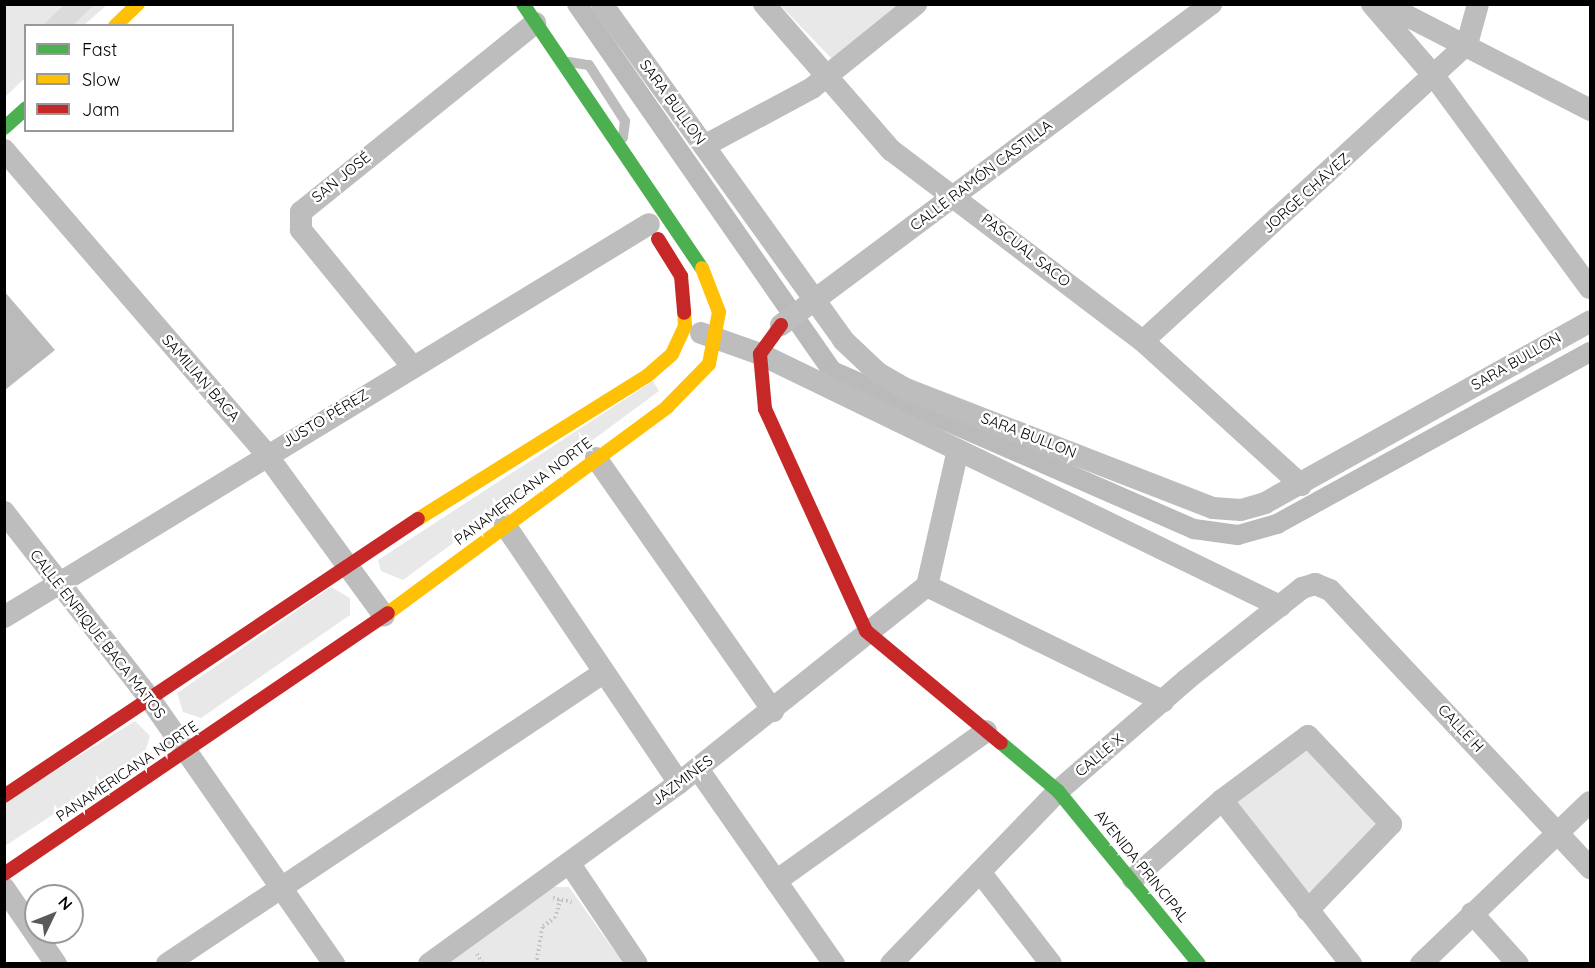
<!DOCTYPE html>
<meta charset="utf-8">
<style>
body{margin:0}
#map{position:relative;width:1595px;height:968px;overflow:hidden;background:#fff;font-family:Quicksand,sans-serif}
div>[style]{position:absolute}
.green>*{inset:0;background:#e8e8e8}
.water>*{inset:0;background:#bababa}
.canal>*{height:20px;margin:-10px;padding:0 10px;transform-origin:10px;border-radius:10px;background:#bababa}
.building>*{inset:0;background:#dbdbdb}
.path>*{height:4px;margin-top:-2px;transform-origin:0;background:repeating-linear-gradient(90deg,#c2c2c2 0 1.5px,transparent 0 4.5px)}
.lane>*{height:10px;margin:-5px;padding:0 5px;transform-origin:5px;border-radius:5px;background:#bdbdbd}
.street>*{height:22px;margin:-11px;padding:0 11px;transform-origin:11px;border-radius:11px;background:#bdbdbd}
.fast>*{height:14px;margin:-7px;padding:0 7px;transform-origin:7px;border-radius:7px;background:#4caf50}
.slow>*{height:14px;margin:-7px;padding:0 7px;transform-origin:7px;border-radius:7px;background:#ffc107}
.jam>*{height:14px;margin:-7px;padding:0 7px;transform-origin:7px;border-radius:7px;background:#c62828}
span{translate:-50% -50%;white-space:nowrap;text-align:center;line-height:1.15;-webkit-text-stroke:5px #fff;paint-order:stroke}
.street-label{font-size:15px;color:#000}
.frame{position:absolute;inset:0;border:6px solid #000;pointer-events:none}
.legend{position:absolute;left:24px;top:24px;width:210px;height:108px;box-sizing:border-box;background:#fff;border:2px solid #999;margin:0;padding:8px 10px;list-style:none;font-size:18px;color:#000}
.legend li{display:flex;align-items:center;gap:12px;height:30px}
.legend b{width:30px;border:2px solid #999}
.north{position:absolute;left:24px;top:884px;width:60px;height:60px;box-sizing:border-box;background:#fff;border:2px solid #999;border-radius:50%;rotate:47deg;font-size:16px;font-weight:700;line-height:24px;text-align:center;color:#000}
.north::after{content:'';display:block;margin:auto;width:21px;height:27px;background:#595959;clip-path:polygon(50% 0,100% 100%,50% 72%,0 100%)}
</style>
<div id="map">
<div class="green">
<div style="clip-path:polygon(4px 5px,107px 5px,84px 25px,26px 26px,25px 78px,5px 97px)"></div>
<div style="clip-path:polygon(780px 5px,907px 5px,833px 60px)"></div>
<div style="clip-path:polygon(653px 381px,659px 391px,403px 580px,381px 571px,378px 560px)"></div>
<div style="clip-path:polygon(331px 587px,350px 598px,350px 615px,201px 718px,183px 712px,177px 693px)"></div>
<div style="clip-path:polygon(135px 721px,150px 736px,144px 755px,5px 846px,5px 802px)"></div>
<div style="clip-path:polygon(1306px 746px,1376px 821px,1374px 831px,1311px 892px,1304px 891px,1234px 805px,1238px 797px)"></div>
<div style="clip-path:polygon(547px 887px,569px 887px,623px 963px,439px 964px)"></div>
</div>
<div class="water">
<div style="clip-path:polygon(4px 291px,55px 350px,5px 390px,4px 390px)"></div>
</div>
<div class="canal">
<div style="left:577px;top:4px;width:447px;rotate:55.2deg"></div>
<div style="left:832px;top:371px;width:395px;rotate:23.6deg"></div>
<div style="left:1194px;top:529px;width:44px;rotate:7.8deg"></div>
<div style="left:1238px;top:535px;width:41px;rotate:-15.8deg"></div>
<div style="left:1277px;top:524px;width:357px;rotate:-28.8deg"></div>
</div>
<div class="building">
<div style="clip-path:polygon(65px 4px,95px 4px,72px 26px,42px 26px)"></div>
</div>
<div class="path">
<div style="left:553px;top:898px;width:19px;rotate:12deg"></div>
<div style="left:477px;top:954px;width:12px;rotate:59deg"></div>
<div style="left:536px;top:964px;width:39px;rotate:-80deg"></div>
<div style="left:543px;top:926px;width:14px;rotate:-34deg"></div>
<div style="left:555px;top:918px;width:19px;rotate:-74deg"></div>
</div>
<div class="lane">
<div style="left:569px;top:62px;width:20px;rotate:9deg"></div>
<div style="left:589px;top:65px;width:67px;rotate:57.3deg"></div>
<div style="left:625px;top:121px;width:17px;rotate:97deg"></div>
</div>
<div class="street">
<div style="left:602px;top:4px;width:413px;rotate:54.3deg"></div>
<div style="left:843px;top:340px;width:48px;rotate:43.3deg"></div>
<div style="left:878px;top:373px;width:32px;rotate:30deg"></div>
<div style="left:906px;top:389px;width:329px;rotate:21.2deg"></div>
<div style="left:1213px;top:508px;width:28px;rotate:4deg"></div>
<div style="left:1241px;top:510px;width:25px;rotate:-16deg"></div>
<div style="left:1265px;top:503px;width:372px;rotate:-29.2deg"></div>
<div style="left:764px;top:4px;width:194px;rotate:49deg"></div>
<div style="left:891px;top:150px;width:316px;rotate:37.2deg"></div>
<div style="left:1143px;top:341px;width:214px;rotate:42.3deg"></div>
<div style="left:1372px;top:4px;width:95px;rotate:49.3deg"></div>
<div style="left:1434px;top:76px;width:263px;rotate:53.7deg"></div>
<div style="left:1384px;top:4px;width:232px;rotate:27.2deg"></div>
<div style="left:704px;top:146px;width:123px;rotate:-28.2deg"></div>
<div style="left:812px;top:88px;width:134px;rotate:-38.9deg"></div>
<div style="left:4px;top:150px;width:401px;rotate:49.2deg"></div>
<div style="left:266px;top:454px;width:200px;rotate:53.9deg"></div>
<div style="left:781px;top:325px;width:537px;rotate:-36.74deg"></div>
<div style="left:701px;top:333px;width:63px;rotate:19.6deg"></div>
<div style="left:760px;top:354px;width:578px;rotate:25.86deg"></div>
<div style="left:1143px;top:341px;width:440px;rotate:-42.5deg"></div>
<div style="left:1467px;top:44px;width:41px;rotate:-74.6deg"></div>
<div style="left:412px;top:366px;width:176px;rotate:-129.2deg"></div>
<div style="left:301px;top:230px;width:18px;rotate:-90deg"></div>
<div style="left:301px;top:212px;width:301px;rotate:-38.9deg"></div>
<div style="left:596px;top:458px;width:309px;rotate:55deg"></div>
<div style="left:4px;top:512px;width:237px;rotate:52deg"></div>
<div style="left:150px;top:699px;width:323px;rotate:55.2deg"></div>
<div style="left:505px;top:525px;width:311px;rotate:56deg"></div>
<div style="left:927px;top:586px;width:263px;rotate:26deg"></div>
<div style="left:927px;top:586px;width:139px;rotate:-77.2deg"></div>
<div style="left:4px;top:617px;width:755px;rotate:-31.35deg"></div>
<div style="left:698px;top:769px;width:238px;rotate:55.1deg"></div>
<div style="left:1222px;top:800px;width:209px;rotate:51.8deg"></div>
<div style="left:570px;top:864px;width:120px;rotate:56.2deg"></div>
<div style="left:980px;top:872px;width:116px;rotate:52.3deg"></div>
<div style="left:1133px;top:879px;width:119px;rotate:-41.6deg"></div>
<div style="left:1222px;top:800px;width:107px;rotate:-36.7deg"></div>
<div style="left:1308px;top:736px;width:121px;rotate:46.7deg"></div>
<div style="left:1391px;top:824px;width:120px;rotate:134deg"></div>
<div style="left:776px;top:881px;width:258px;rotate:-35.5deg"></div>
<div style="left:4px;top:888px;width:92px;rotate:55.6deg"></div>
<div style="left:1472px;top:913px;width:69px;rotate:48deg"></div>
<div style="left:167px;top:964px;width:524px;rotate:-33.72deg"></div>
<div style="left:429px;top:964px;width:309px;rotate:-35.9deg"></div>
<div style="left:679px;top:783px;width:317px;rotate:-38.5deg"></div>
<div style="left:891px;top:964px;width:240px;rotate:-46deg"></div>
<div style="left:1058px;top:791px;width:169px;rotate:-40.9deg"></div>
<div style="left:1186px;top:680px;width:148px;rotate:-38.4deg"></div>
<div style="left:1302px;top:588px;width:14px;rotate:-17deg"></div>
<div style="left:1315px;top:584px;width:16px;rotate:22deg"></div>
<div style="left:1330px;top:590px;width:381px;rotate:46.9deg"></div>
<div style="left:1421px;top:964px;width:234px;rotate:-43.8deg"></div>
</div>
<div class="fast">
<div style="left:523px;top:4px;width:319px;rotate:55.9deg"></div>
<div style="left:4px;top:128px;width:30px;rotate:-42deg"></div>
<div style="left:1001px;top:743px;width:75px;rotate:40.1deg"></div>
<div style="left:1058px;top:791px;width:223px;rotate:50.8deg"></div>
</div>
<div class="slow">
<div style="left:115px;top:26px;width:32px;rotate:-44deg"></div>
<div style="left:418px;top:519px;width:270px;rotate:-32deg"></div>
<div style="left:647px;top:376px;width:33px;rotate:-41deg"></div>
<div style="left:672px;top:354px;width:31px;rotate:-65deg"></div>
<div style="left:685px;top:326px;width:13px;rotate:-94deg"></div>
<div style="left:388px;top:613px;width:347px;rotate:-36.4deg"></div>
<div style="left:667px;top:407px;width:60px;rotate:-45.7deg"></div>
<div style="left:709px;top:364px;width:53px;rotate:-79.1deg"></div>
<div style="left:719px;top:312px;width:47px;rotate:-111.1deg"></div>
</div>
<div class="jam">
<div style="left:658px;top:239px;width:44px;rotate:58.1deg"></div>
<div style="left:681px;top:276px;width:37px;rotate:85deg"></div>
<div style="left:781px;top:325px;width:36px;rotate:126deg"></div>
<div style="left:760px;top:354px;width:55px;rotate:84.8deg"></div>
<div style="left:765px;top:409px;width:244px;rotate:65.5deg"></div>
<div style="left:866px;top:631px;width:175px;rotate:39.7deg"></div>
<div style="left:4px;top:796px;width:498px;rotate:-33.8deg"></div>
<div style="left:4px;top:874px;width:464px;rotate:-34.2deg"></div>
</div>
<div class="street-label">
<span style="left:673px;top:102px;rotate:54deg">SARA BULLON</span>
<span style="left:981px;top:175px;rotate:-37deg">CALLE RAMÓN CASTILLA</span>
<span style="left:341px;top:177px;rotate:-39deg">SAN JOSÉ</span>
<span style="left:1306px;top:193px;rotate:-42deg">JORGE CHÁVEZ</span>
<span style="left:1026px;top:250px;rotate:38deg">PASCUAL SACO</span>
<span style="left:1516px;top:361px;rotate:-30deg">SARA BULLON</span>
<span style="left:201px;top:378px;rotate:49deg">SAMILIAN BACA</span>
<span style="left:325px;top:418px;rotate:-31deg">JUSTO PÉREZ</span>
<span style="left:1029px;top:435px;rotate:21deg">SARA BULLON</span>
<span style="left:523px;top:491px;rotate:-37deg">PANAMERICANA NORTE</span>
<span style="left:98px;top:634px;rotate:52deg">CALLE ENRIQUE BACA MATOS</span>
<span style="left:1461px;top:728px;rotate:47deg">CALLE H</span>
<span style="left:1099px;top:755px;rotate:-40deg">CALLE X</span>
<span style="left:127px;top:771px;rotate:-34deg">PANAMERICANA NORTE</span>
<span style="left:682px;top:780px;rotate:-37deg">JAZMINES</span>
<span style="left:1142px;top:866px;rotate:51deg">AVENIDA PRINCIPAL</span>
</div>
<div class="frame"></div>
<ul class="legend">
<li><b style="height:8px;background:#4caf50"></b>Fast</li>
<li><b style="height:8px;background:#ffc107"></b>Slow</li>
<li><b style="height:8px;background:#c62828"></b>Jam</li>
</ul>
<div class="north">N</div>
</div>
